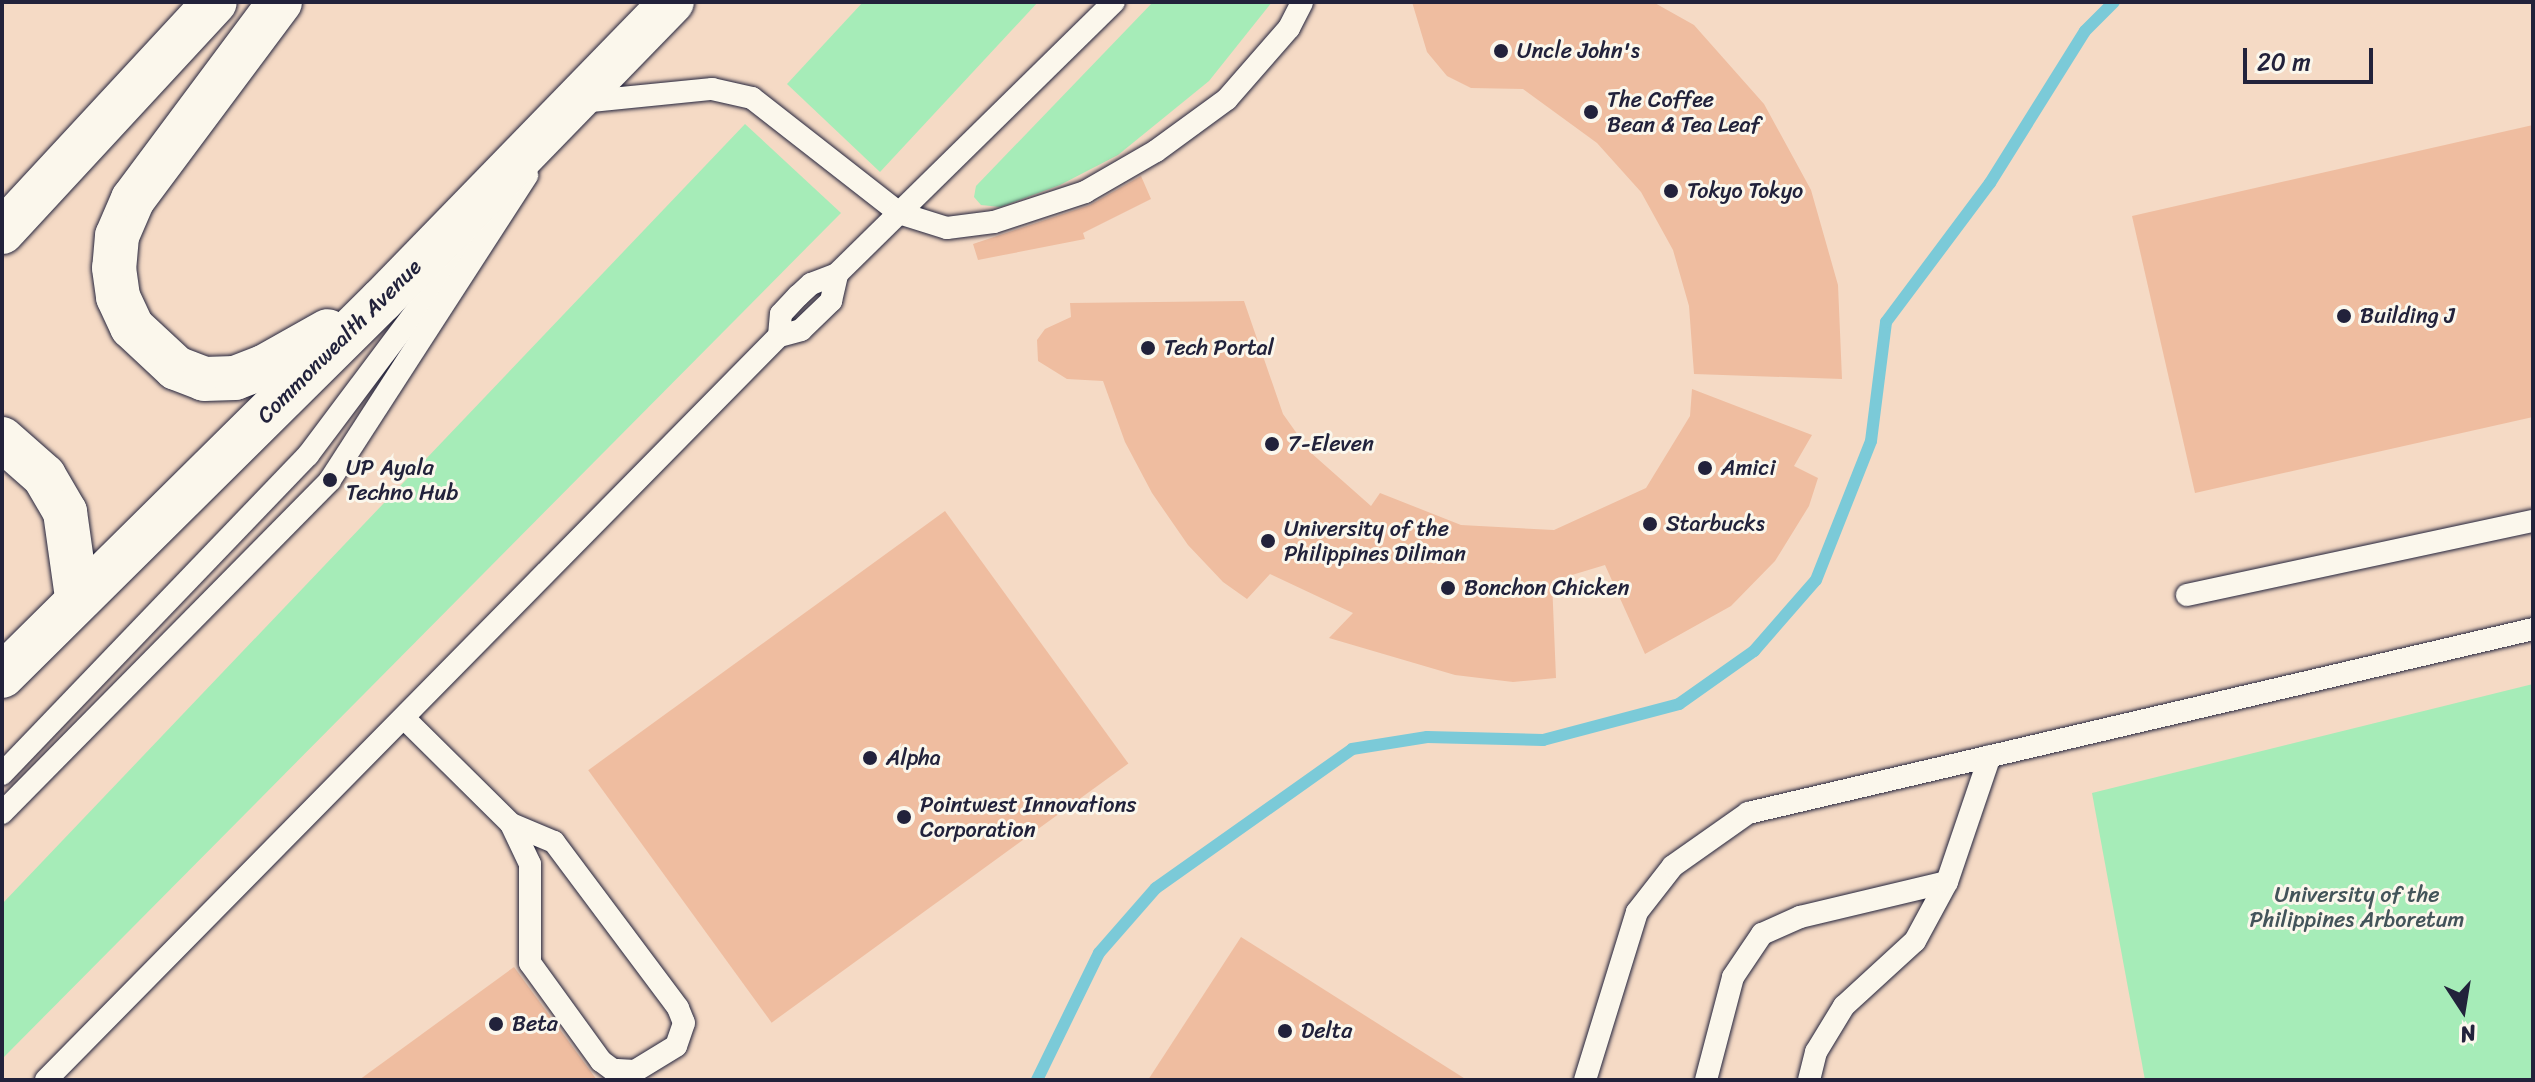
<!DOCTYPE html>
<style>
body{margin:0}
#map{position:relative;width:2535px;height:1082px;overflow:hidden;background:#f7e6d5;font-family:Sriracha,sans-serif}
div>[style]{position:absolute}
.built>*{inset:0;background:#f5dac5;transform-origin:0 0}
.green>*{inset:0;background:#a6ecb8}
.stream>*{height:12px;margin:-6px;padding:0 6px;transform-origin:6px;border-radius:6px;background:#7bcad8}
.building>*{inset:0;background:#efbda0;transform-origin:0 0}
.roads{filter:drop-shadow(0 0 2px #22223b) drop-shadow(0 0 2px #22223b)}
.service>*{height:22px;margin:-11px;padding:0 11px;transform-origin:11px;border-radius:11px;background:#fbf7ec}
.primary>*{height:44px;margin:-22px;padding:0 22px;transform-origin:22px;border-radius:22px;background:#fbf7ec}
.dots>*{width:22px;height:22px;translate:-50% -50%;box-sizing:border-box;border:4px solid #fbf7ec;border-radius:50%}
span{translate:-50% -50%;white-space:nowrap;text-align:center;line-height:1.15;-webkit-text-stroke:6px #fbf7ec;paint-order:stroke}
.poi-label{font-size:22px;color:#22223b}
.left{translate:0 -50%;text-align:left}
.street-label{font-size:22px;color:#22223b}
.park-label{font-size:22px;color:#43545a}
.frame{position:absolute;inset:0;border:4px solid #22223b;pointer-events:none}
.north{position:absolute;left:2423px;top:970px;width:80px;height:80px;-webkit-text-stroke:6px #fbf7ec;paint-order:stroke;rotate:168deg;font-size:22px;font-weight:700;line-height:32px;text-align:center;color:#22223b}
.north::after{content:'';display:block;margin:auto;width:28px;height:36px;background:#22223b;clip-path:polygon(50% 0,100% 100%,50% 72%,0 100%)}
.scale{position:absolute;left:2243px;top:48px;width:130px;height:36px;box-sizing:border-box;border:4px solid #22223b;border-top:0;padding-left:10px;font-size:24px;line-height:28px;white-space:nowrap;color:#22223b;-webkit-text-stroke:6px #fbf7ec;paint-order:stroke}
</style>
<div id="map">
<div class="built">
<div style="left:2px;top:2px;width:2531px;height:1078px"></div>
</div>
<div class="green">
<div style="clip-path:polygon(863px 2px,1038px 2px,880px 172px,787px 84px)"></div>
<div style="clip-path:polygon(1153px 2px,1272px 2px,1209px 81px,1118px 155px,1060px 185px,1000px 207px,981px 205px,974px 197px,976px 186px)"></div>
<div style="clip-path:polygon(745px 124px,841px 213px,2px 1059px,2px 904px)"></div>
<div style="clip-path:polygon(2533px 684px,2533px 1080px,2145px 1080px,2092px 793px)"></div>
</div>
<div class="stream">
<div style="left:1037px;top:1080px;width:141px;rotate:-64deg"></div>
<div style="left:1099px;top:953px;width:86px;rotate:-48.8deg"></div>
<div style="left:1156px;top:888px;width:240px;rotate:-35.3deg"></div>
<div style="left:1352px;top:749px;width:76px;rotate:-9.1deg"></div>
<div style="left:1427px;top:737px;width:116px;rotate:1.5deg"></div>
<div style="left:1543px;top:740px;width:141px;rotate:-14.8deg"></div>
<div style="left:1679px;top:704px;width:92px;rotate:-35.2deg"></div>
<div style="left:1754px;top:651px;width:94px;rotate:-48.9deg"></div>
<div style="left:1816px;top:580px;width:149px;rotate:-68.4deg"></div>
<div style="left:1871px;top:441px;width:120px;rotate:-82.8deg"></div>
<div style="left:1886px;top:322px;width:174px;rotate:-53.2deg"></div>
<div style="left:1990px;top:183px;width:179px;rotate:-58deg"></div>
<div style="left:2085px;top:31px;width:41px;rotate:-45deg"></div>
</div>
<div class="building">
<div style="clip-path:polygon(1412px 2px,1653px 2px,1694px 25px,1764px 104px,1811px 190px,1838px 285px,1842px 379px,1694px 374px,1689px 306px,1673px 250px,1641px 192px,1597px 143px,1523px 89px,1471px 88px,1447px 76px,1427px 52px)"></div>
<div style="clip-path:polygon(2533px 125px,2533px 417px,2195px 493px,2132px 216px)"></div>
<div style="clip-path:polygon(1141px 176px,1151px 199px,1083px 233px,1085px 239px,978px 260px,973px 244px,1090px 205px)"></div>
<div style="clip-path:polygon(1244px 301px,1283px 414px,1310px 452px,1371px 506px,1380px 493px,1461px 525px,1554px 530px,1646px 488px,1690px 416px,1692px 389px,1812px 435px,1794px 466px,1818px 478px,1809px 506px,1775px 561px,1731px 606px,1645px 654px,1605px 565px,1552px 581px,1556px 678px,1513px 682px,1455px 675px,1329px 638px,1353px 613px,1270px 574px,1247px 599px,1223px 582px,1188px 545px,1152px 493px,1125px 442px,1103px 381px,1067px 379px,1038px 361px,1037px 340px,1045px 329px,1071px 317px,1070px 303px)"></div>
<div style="left:945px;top:511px;width:312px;height:441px;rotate:54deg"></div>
<div style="clip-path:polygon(1241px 937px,1467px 1080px,1148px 1080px)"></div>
<div style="clip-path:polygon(514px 967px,597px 1080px,359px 1080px)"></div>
</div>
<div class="roads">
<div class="service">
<div style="left:581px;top:102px;width:132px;rotate:-5.7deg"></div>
<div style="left:712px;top:89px;width:41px;rotate:12.7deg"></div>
<div style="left:752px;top:98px;width:187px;rotate:38deg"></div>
<div style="left:899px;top:213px;width:50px;rotate:17.4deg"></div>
<div style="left:947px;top:228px;width:47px;rotate:-7.3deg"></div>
<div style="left:994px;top:222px;width:96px;rotate:-18.2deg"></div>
<div style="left:1085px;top:192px;width:82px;rotate:-30deg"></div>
<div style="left:1156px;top:151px;width:88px;rotate:-36.2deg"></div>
<div style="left:1227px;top:99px;width:94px;rotate:-48.9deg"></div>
<div style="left:1289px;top:28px;width:29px;rotate:-63deg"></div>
<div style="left:779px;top:336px;width:22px;rotate:-85deg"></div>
<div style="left:781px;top:314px;width:25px;rotate:-47deg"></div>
<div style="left:798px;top:296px;width:18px;rotate:-43deg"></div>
<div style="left:811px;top:284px;width:28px;rotate:-21deg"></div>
<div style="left:837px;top:274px;width:388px;rotate:-44.5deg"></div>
<div style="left:2187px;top:595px;width:354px;rotate:-12.1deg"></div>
<div style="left:405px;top:719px;width:149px;rotate:44.7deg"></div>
<div style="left:2px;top:774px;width:442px;rotate:-46.2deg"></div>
<div style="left:308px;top:455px;width:290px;rotate:-53.1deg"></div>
<div style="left:2px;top:813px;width:467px;rotate:-45.4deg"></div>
<div style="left:330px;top:480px;width:363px;rotate:-57.1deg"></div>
<div style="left:511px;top:824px;width:47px;rotate:22.7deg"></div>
<div style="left:554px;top:842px;width:207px;rotate:53.2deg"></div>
<div style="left:678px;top:1008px;width:16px;rotate:68deg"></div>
<div style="left:684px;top:1023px;width:24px;rotate:109deg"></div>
<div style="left:676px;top:1046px;width:48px;rotate:148.6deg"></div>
<div style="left:635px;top:1071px;width:22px;rotate:-177deg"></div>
<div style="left:613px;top:1070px;width:15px;rotate:-143deg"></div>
<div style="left:601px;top:1061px;width:121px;rotate:-125.9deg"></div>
<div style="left:530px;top:963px;width:99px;rotate:-90deg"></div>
<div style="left:530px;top:864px;width:44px;rotate:-115.4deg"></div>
<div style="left:46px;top:1080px;width:1044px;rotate:-45.43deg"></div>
<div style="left:779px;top:336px;width:23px;rotate:-15deg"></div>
<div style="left:801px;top:330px;width:42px;rotate:-44deg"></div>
<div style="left:831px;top:301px;width:28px;rotate:-77deg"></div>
<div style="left:1585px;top:1080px;width:176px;rotate:-72.8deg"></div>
<div style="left:1637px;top:912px;width:58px;rotate:-52deg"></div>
<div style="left:1673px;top:866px;width:92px;rotate:-35.2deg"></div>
<div style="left:1748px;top:813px;width:806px;rotate:-13.19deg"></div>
<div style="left:1706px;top:1080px;width:106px;rotate:-75.3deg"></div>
<div style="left:1733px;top:977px;width:52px;rotate:-56deg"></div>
<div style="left:1762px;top:934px;width:42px;rotate:-24.1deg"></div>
<div style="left:1800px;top:917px;width:151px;rotate:-13.4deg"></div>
<div style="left:1809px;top:1080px;width:29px;rotate:-76deg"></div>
<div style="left:1816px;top:1052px;width:54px;rotate:-58.7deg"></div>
<div style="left:1844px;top:1006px;width:96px;rotate:-42.5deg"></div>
<div style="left:1915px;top:941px;width:67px;rotate:-61.5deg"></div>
<div style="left:1947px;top:882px;width:133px;rotate:-71.2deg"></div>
</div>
<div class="primary">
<div style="left:280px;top:2px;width:246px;rotate:126.7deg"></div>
<div style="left:133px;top:199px;width:40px;rotate:113.4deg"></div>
<div style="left:117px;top:236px;width:32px;rotate:95deg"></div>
<div style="left:114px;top:268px;width:29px;rotate:82deg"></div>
<div style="left:118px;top:297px;width:33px;rotate:65deg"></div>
<div style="left:132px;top:327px;width:60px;rotate:43deg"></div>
<div style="left:176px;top:368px;width:30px;rotate:21deg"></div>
<div style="left:204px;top:379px;width:31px;rotate:-2deg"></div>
<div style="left:235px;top:378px;width:31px;rotate:-21deg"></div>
<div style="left:264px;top:367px;width:73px;rotate:-29.4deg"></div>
<div style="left:2px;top:232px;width:313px;rotate:-47.2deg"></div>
<div style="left:2px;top:439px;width:56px;rotate:41.4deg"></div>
<div style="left:44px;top:476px;width:42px;rotate:59.7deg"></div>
<div style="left:65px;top:512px;width:86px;rotate:82deg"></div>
<div style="left:2px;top:676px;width:535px;rotate:-44.7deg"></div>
<div style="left:382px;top:300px;width:416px;rotate:-45.8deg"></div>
</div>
</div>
<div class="dots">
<div style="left:1501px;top:51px;background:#22223b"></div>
<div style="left:1591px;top:112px;background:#22223b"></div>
<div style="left:1671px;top:191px;background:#22223b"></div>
<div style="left:2344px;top:316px;background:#22223b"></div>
<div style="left:1148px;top:348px;background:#22223b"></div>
<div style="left:1272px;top:444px;background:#22223b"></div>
<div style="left:1705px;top:468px;background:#22223b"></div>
<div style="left:330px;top:480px;background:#22223b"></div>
<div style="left:1650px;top:524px;background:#22223b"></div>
<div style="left:1268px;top:541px;background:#22223b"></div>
<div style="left:1448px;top:588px;background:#22223b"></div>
<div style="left:870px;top:758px;background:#22223b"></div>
<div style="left:904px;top:817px;background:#22223b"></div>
<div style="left:496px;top:1024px;background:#22223b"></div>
<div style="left:1285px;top:1031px;background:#22223b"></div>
</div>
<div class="poi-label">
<span class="left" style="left:1517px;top:51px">Uncle John's</span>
<span class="left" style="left:1607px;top:112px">The Coffee<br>Bean &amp; Tea Leaf</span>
<span class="left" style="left:1687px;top:191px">Tokyo Tokyo</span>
<span class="left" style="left:2360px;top:316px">Building J</span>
<span class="left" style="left:1164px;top:348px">Tech Portal</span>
<span class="left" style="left:1288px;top:444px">7-Eleven</span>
<span class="left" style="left:346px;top:480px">UP Ayala<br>Techno Hub</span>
<span class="left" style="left:1721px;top:468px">Amici</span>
<span class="left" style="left:1666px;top:524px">Starbucks</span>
<span class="left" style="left:1284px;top:541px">University of the<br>Philippines Diliman</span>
<span class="left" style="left:1464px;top:588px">Bonchon Chicken</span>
<span class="left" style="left:886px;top:758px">Alpha</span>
<span class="left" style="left:920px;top:817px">Pointwest Innovations<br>Corporation</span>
<span class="left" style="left:512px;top:1024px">Beta</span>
<span class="left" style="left:1301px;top:1031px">Delta</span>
</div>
<div class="street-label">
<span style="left:339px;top:341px;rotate:-45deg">Commonwealth Avenue</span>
</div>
<div class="park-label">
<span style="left:2357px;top:907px">University of the<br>Philippines Arboretum</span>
</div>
<div class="frame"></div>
<div class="north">N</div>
<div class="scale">20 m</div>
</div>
